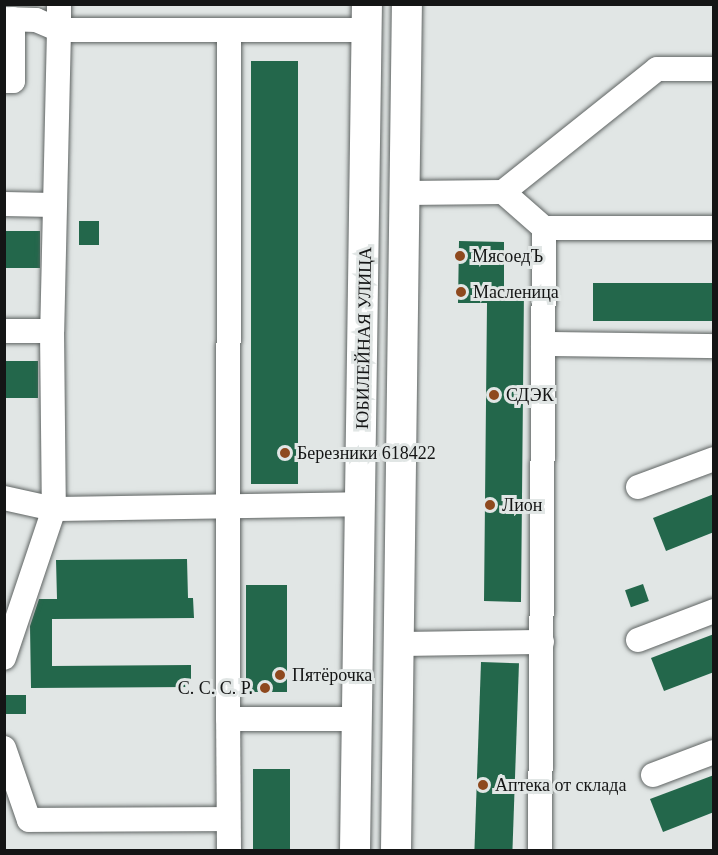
<!DOCTYPE html>
<meta charset="utf-8">
<style>
body{margin:0}
#map{position:relative;width:718px;height:855px;overflow:hidden;background:#e1e6e5;font-family:"Times New Roman",serif}
div>[style]{position:absolute}
.building>*{inset:0;background:#23674b;transform-origin:0 0}
.roads{filter:drop-shadow(0 0 2px #5f6463) drop-shadow(0 0 2px #5f6463)}
.minor>*{height:24px;margin:-12px;padding:0 12px;transform-origin:12px;border-radius:12px;background:#fff}
.major>*{height:30px;margin:-15px;padding:0 15px;transform-origin:15px;border-radius:15px;background:#fff}
.dots>*{width:16px;height:16px;translate:-50% -50%;box-sizing:border-box;border:3px solid #e1e6e5;border-radius:50%}
span{translate:-50% -50%;white-space:nowrap;text-align:center;line-height:1.15;-webkit-text-stroke:6px #e1e6e5;paint-order:stroke}
.poi-label{font-size:18px;color:#141515}
.left{translate:0 -50%;text-align:left}
.right{translate:-100% -50%;text-align:right}
.street-label{font-size:18px;color:#141515}
.frame{position:absolute;inset:0;border:6px solid #141515;pointer-events:none}
</style>
<div id="map">
<div class="building">
<div style="left:251px;top:61px;width:47px;height:423px"></div>
<div style="left:79px;top:221px;width:20px;height:24px"></div>
<div style="left:4px;top:231px;width:36px;height:37px"></div>
<div style="clip-path:polygon(459px 241px,504px 242px,504px 289px,524px 289px,521px 602px,484px 601px,487px 303px,458px 303px)"></div>
<div style="left:593px;top:283px;width:121px;height:38px"></div>
<div style="left:4px;top:361px;width:34px;height:37px"></div>
<div style="clip-path:polygon(714px 494px,714px 532px,666px 551px,653px 518px)"></div>
<div style="clip-path:polygon(187px 559px,188px 598px,193px 598px,194px 618px,52px 619px,52px 666px,191px 665px,191px 687px,31px 688px,30px 626px,39px 599px,57px 599px,56px 560px)"></div>
<div style="left:643px;top:584px;width:18px;height:19px;rotate:71deg"></div>
<div style="left:246px;top:585px;width:41px;height:107px"></div>
<div style="clip-path:polygon(714px 634px,714px 672px,664px 691px,651px 658px)"></div>
<div style="left:481px;top:662px;width:38px;height:188px;rotate:2deg"></div>
<div style="left:26px;top:695px;width:19px;height:20px;rotate:90deg"></div>
<div style="left:253px;top:769px;width:37px;height:81px"></div>
<div style="clip-path:polygon(714px 775px,714px 812px,663px 832px,650px 799px)"></div>
</div>
<div class="roads">
<div class="minor">
<div style="left:59px;top:4px;width:26px;rotate:90deg"></div>
<div style="left:59px;top:30px;width:307px"></div>
<div style="left:4px;top:19px;width:32px;rotate:2deg"></div>
<div style="left:36px;top:20px;width:25px;rotate:23deg"></div>
<div style="left:59px;top:30px;width:301px;rotate:91.3deg"></div>
<div style="left:52px;top:331px;width:178px;rotate:89.4deg"></div>
<div style="left:54px;top:509px;width:157px;rotate:108.6deg"></div>
<div style="left:4px;top:81px;width:9px"></div>
<div style="left:13px;top:81px;width:62px;rotate:-90deg"></div>
<div style="left:503px;top:192px;width:197px;rotate:-38.6deg"></div>
<div style="left:657px;top:69px;width:57px"></div>
<div style="left:406px;top:193px;width:97px;rotate:-0.6deg"></div>
<div style="left:503px;top:192px;width:55px;rotate:41.3deg"></div>
<div style="left:544px;top:228px;width:170px"></div>
<div style="left:4px;top:204px;width:50px;rotate:1.1deg"></div>
<div style="left:4px;top:331px;width:48px"></div>
<div style="left:543px;top:344px;width:171px;rotate:0.7deg"></div>
<div style="left:638px;top:487px;width:81px;rotate:-20.2deg"></div>
<div style="left:4px;top:498px;width:51px;rotate:12.4deg"></div>
<div style="left:54px;top:509px;width:308px;rotate:-0.9deg"></div>
<div style="left:638px;top:640px;width:81px;rotate:-20.9deg"></div>
<div style="left:397px;top:644px;width:145px;rotate:-0.8deg"></div>
<div style="left:228px;top:719px;width:689px;rotate:-89.92deg"></div>
<div style="left:4px;top:748px;width:76px;rotate:70.9deg"></div>
<div style="left:29px;top:820px;width:199px;rotate:-0.3deg"></div>
<div style="left:653px;top:775px;width:65px;rotate:-20.7deg"></div>
<div style="left:229px;top:850px;width:131px;rotate:-90.4deg"></div>
<div style="left:228px;top:719px;width:130px"></div>
<div style="left:540px;top:850px;width:622px;rotate:-89.63deg"></div>
</div>
<div class="major">
<div style="left:355px;top:850px;width:846px;rotate:-89.19deg"></div>
<div style="left:396px;top:850px;width:846px;rotate:-89.26deg"></div>
</div>
</div>
<div class="dots">
<div style="left:460px;top:256px;background:#8e491e"></div>
<div style="left:461px;top:292px;background:#8e491e"></div>
<div style="left:494px;top:395px;background:#8e491e"></div>
<div style="left:285px;top:453px;background:#8e491e"></div>
<div style="left:490px;top:505px;background:#8e491e"></div>
<div style="left:280px;top:675px;background:#8e491e"></div>
<div style="left:265px;top:688px;background:#8e491e"></div>
<div style="left:483px;top:785px;background:#8e491e"></div>
</div>
<div class="poi-label">
<span class="left" style="left:472px;top:256px">МясоедЪ</span>
<span class="left" style="left:473px;top:292px">Масленица</span>
<span class="left" style="left:506px;top:395px">СДЭК</span>
<span class="left" style="left:297px;top:453px">Березники 618422</span>
<span class="left" style="left:502px;top:505px">Лион</span>
<span class="left" style="left:292px;top:675px">Пятёрочка</span>
<span class="right" style="left:253px;top:688px">С. С. С. Р.</span>
<span class="left" style="left:495px;top:785px">Аптека от склада</span>
</div>
<div class="street-label">
<span style="left:364px;top:338px;rotate:-89deg">ЮБИЛЕЙНАЯ УЛИЦА</span>
</div>
<div class="frame"></div>
</div>
